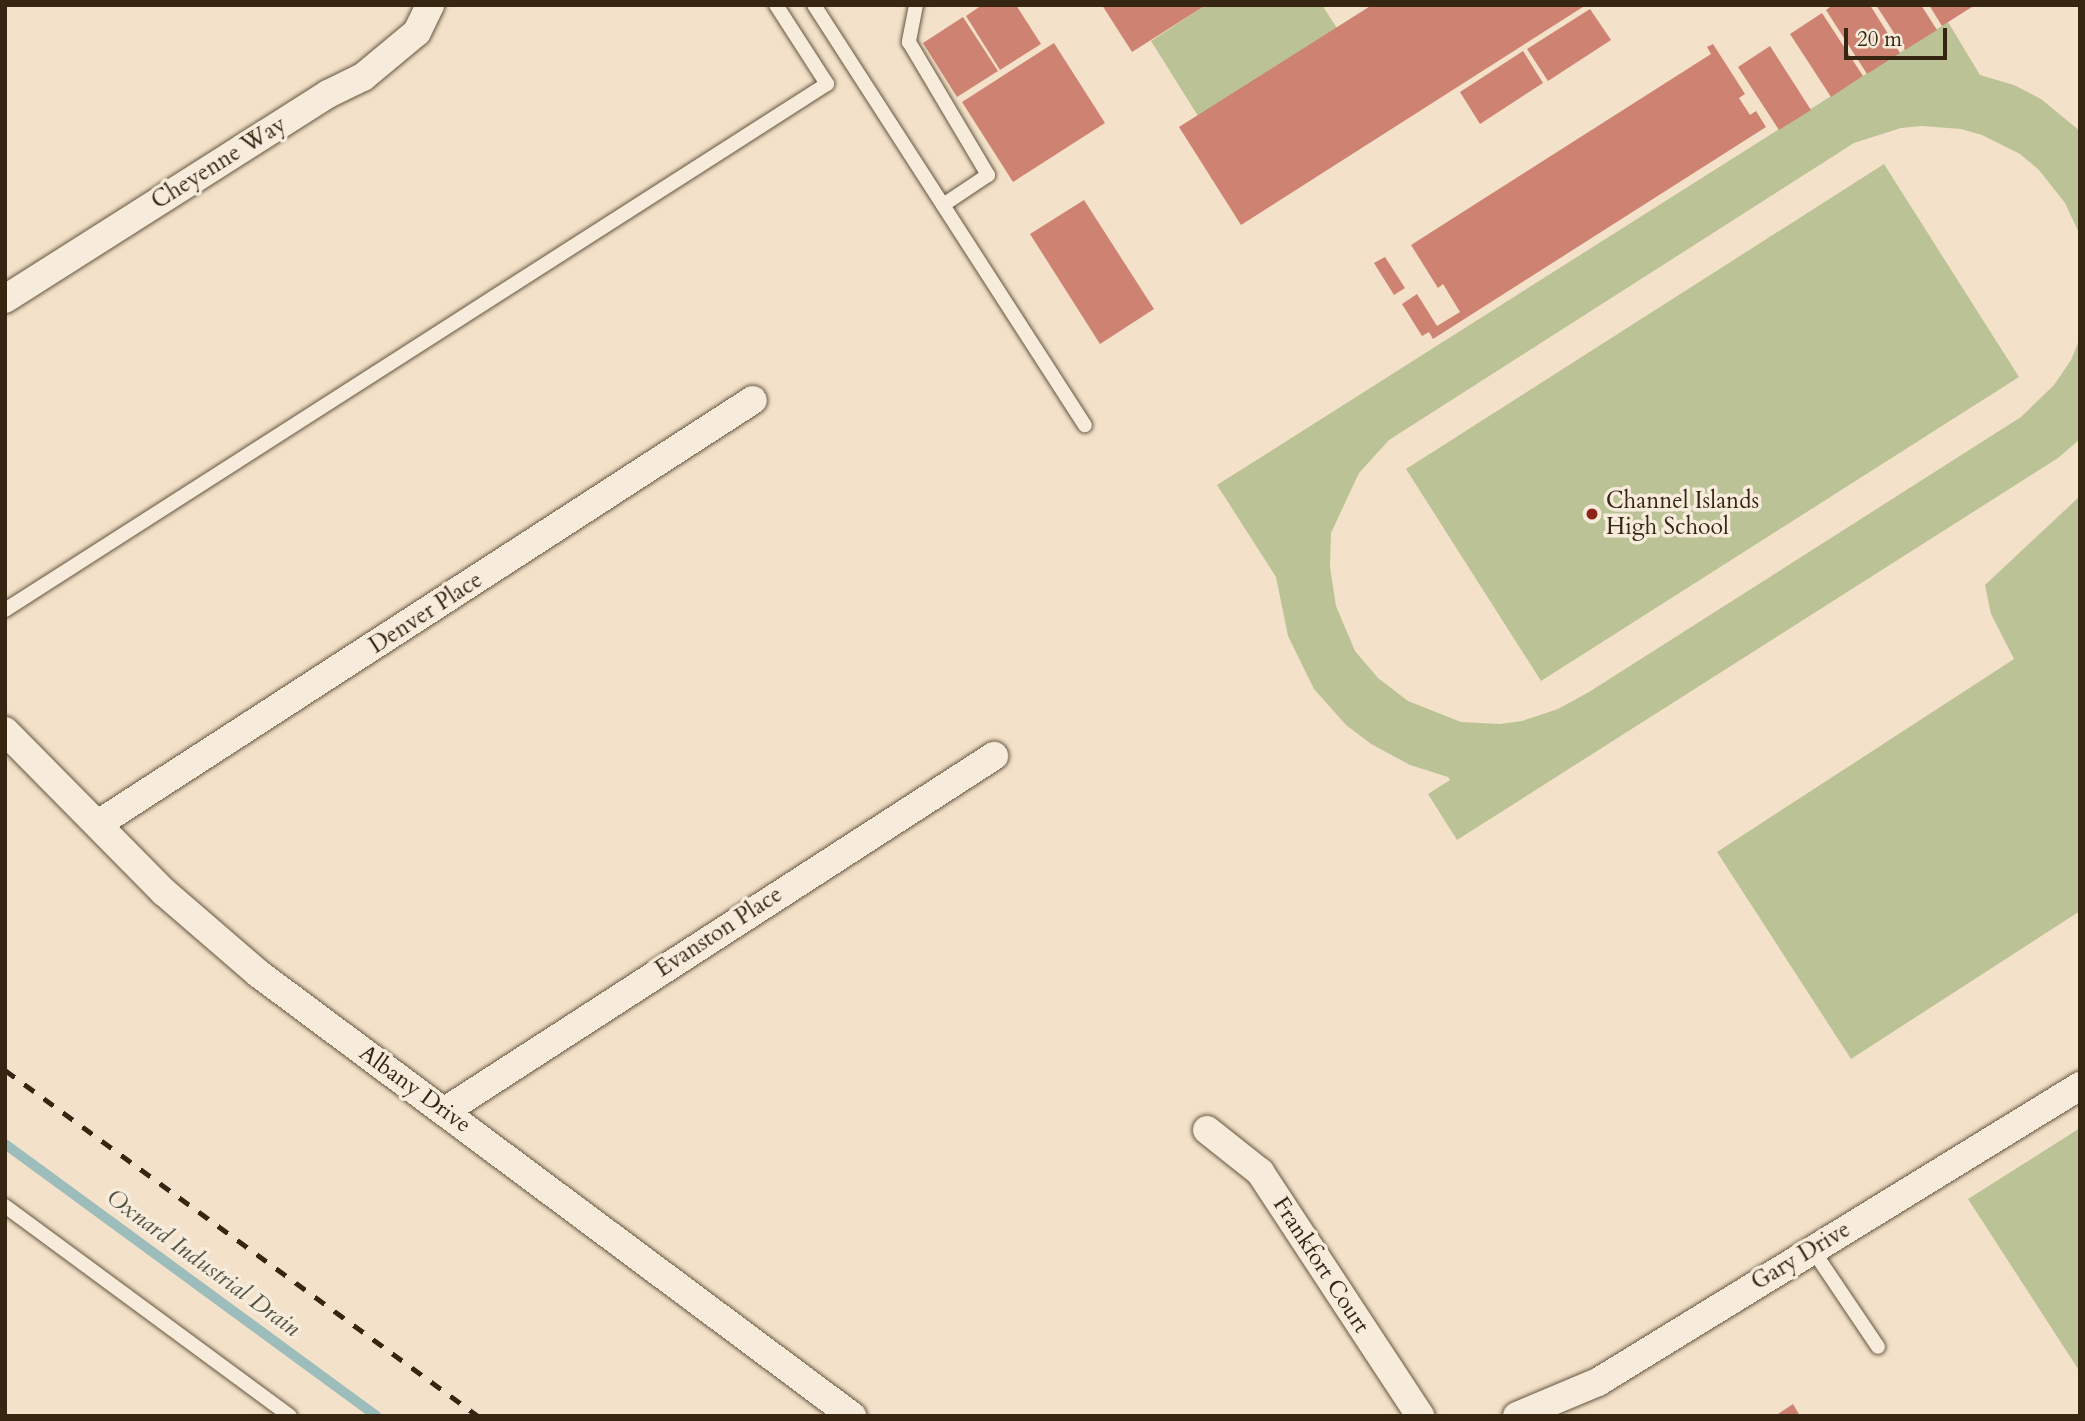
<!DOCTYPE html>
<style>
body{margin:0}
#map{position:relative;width:2085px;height:1421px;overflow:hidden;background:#f3e2c9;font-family:Cardo,serif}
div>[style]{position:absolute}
.green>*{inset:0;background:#bbc396}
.stream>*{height:10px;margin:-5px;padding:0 5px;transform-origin:5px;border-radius:5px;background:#9dbdbc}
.building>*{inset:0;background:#ce8272}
.roads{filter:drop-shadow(0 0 2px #65553f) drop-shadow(0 0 2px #65553f)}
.service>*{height:14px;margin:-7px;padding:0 7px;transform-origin:7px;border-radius:7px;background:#f7ecdc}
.minor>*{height:28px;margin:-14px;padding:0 14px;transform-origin:14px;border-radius:14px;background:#f7ecdc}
.rail>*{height:5px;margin-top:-2.5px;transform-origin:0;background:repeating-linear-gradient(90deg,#362611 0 12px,transparent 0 24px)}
.dots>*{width:19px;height:19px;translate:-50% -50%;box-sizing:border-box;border:4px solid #f7ecdc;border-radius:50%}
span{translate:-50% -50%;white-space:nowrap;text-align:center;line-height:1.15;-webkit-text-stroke:7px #f7ecdc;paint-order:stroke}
.street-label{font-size:23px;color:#362611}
.poi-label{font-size:23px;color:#362611}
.left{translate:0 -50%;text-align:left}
.water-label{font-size:24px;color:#555344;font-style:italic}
.frame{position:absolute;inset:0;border:7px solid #362611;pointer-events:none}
.scale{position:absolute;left:1844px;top:28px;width:103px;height:32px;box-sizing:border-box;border:4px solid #362611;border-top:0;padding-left:9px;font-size:21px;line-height:24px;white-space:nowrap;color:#362611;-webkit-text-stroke:5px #f7ecdc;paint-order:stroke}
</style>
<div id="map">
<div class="green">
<i style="clip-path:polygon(1206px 5px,1322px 5px,1337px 28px,1198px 116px,1151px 41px)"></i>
<i style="clip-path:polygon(1948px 22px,1980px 75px,2014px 85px,2041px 99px,2080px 131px,2080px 235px,2065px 203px,2039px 170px,2020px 154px,1982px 135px,1961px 129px,1922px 126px,1901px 128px,1854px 143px,1389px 440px,1359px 473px,1331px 533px,1330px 567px,1336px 606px,1355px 651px,1378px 678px,1408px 701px,1461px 722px,1500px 724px,1522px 721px,1558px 709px,1589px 692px,2021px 417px,2054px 385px,2071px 360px,2080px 338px,2080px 439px,2058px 458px,1457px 840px,1428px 794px,1450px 780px,1448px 777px,1410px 765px,1371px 744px,1346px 725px,1314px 689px,1288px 636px,1276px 577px,1217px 485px)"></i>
<i style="clip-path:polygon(1884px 164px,2019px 377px,1541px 681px,1406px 469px)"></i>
<i style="clip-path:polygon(2080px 496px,2080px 911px,1851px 1059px,1717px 852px,2014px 659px,1991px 614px,1985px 585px)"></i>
<i style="clip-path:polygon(2080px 1128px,2080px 1372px,1968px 1199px)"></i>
</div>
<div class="stream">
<i style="left:5px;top:1144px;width:460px;rotate:36.2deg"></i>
</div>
<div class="building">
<i style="clip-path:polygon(982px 5px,1016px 5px,1041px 44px,1000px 70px,966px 16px)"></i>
<i style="clip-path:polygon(1102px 5px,1206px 5px,1132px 52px)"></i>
<i style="clip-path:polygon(1372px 5px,1586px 5px,1241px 225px,1179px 127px)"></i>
<i style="clip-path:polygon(1833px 5px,1870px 5px,1900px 53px,1867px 74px,1826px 10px)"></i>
<i style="clip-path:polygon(1876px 5px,1921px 5px,1937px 30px,1905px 50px)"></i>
<i style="clip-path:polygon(1929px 5px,1975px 5px,1942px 26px)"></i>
<i style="clip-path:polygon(1590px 9px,1611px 40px,1548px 81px,1527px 49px)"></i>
<i style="clip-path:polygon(1822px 13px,1863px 76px,1831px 97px,1790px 34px)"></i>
<i style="clip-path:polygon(963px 17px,998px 71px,957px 97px,923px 43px)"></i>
<i style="clip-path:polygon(1054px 43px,1105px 123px,1013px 182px,962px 102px)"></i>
<i style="clip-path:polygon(1713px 44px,1745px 94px,1739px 98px,1750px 115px,1756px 111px,1766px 127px,1433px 339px,1429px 332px,1422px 336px,1402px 304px,1417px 294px,1437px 326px,1460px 312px,1443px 284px,1438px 288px,1411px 245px,1711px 54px,1707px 47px)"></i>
<i style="clip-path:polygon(1770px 46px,1811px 110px,1779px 130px,1738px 67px)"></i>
<i style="clip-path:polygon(1523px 51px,1543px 83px,1480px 124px,1460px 92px)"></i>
<i style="clip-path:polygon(1084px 200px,1154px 309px,1100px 344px,1030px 234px)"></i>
<i style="clip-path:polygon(1385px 257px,1405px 288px,1394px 295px,1374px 263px)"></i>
<i style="clip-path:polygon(1793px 1404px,1800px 1416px,1775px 1416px)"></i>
</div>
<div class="roads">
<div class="service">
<i style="left:814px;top:5px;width:500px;rotate:57.2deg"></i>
<i style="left:916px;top:5px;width:38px;rotate:101deg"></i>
<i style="left:909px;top:42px;width:155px;rotate:59.3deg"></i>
<i style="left:988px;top:175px;width:54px;rotate:146.3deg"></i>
<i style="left:5px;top:610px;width:976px;rotate:-32.62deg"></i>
<i style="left:827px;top:84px;width:94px;rotate:-122.8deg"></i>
<i style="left:5px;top:1206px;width:354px;rotate:36.4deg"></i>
<i style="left:1812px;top:1249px;width:118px;rotate:56deg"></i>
</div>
<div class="minor">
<i style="left:5px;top:299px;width:383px;rotate:-32.4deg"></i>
<i style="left:328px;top:94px;width:39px;rotate:-26deg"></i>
<i style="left:363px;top:77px;width:70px;rotate:-39.8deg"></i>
<i style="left:417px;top:32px;width:30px;rotate:-64deg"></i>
<i style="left:5px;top:731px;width:226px;rotate:45.4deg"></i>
<i style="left:164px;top:892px;width:125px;rotate:40.8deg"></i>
<i style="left:259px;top:974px;width:740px;rotate:36.7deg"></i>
<i style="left:98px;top:824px;width:780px;rotate:-32.92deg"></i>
<i style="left:445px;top:1111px;width:654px;rotate:-32.89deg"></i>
<i style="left:1207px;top:1130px;width:68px;rotate:38.4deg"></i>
<i style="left:1260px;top:1172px;width:292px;rotate:56.7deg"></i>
<i style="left:1517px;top:1416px;width:88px;rotate:-22.8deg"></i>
<i style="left:1598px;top:1382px;width:566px;rotate:-31.55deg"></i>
</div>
</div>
<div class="rail">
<i style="left:5px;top:1070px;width:586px;rotate:36.19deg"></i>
</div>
<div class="dots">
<i style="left:1592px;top:514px;background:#8f2418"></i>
</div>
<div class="street-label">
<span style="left:219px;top:163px;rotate:-32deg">Cheyenne Way</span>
<span style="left:426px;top:613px;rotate:-33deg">Denver Place</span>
<span style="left:719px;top:932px;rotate:-33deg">Evanston Place</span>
<span style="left:415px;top:1089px;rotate:36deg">Albany Drive</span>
<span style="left:1801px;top:1256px;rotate:-31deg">Gary Drive</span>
<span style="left:1321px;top:1265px;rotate:57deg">Frankfort Court</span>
</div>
<div class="poi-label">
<span class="left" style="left:1606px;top:514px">Channel Islands<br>High School</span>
</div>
<div class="water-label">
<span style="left:203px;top:1263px;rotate:36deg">Oxnard Industrial Drain</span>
</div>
<div class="frame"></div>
<div class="scale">20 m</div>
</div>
